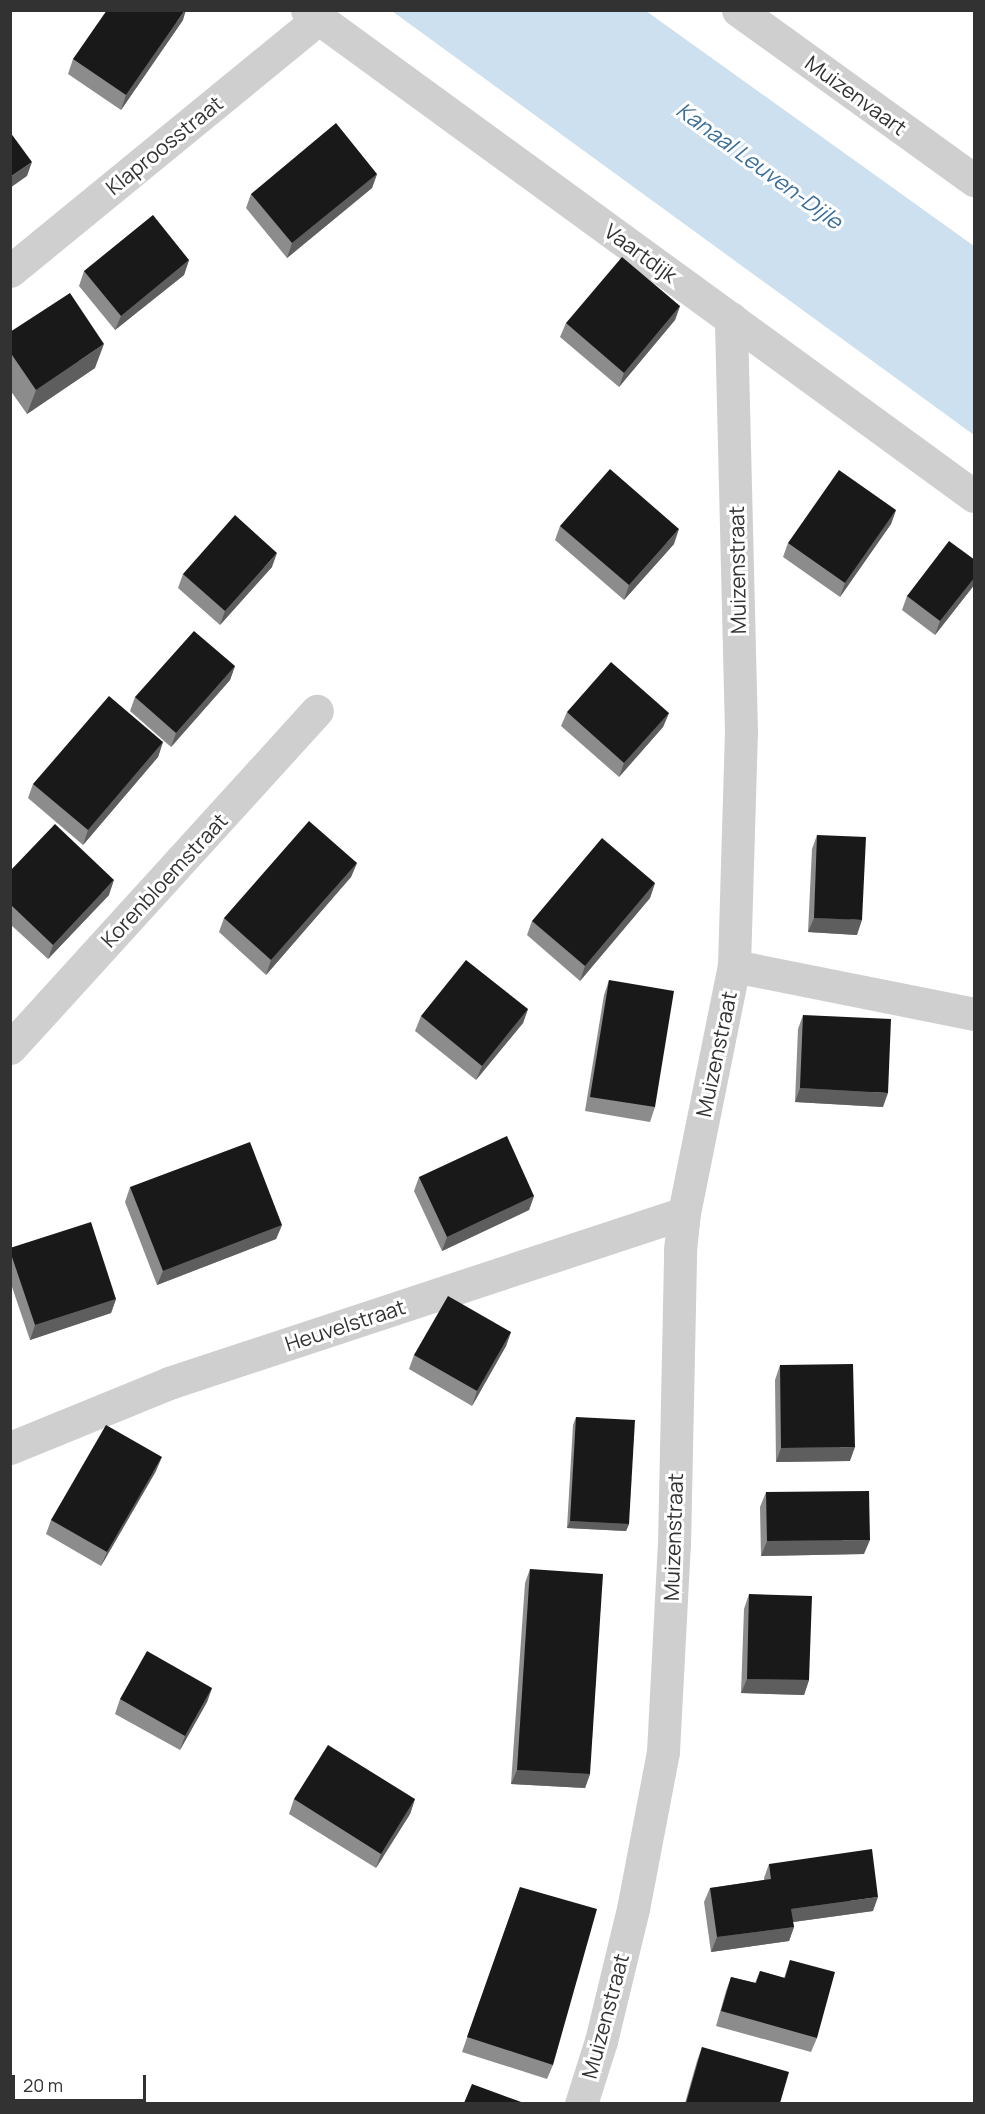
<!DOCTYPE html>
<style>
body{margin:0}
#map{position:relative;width:985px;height:2114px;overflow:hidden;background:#fff;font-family:Manrope,sans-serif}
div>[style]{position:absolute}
.water>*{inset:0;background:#cce0ef}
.minor>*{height:33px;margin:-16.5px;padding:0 16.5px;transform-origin:16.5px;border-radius:16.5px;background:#cfcfcf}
.wall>*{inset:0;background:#8c8c8c}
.shaded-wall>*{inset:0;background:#5e5e5e}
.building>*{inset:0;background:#191919}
span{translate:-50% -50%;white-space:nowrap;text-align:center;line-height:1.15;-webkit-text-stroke:6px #fff;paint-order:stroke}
.street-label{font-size:21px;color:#323232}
.water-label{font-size:22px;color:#3b6f9a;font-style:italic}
.frame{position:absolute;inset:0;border:12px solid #323232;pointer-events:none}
.scale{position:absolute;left:12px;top:2075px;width:134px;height:27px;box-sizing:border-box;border:3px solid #323232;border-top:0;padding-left:8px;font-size:18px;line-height:21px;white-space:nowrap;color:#323232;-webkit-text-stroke:4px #fff;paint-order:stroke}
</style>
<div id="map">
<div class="water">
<i style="clip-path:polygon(392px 11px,646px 11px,974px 246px,974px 435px)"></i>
</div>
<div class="minor">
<i style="left:307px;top:10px;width:825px;rotate:36.08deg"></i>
<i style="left:738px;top:10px;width:291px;rotate:35.8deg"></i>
<i style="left:10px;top:271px;width:398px;rotate:-39.3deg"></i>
<i style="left:734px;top:966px;width:245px;rotate:11.3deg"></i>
<i style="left:10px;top:1048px;width:456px;rotate:-47.7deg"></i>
<i style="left:10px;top:1448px;width:172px;rotate:-22.2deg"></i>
<i style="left:169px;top:1383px;width:542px;rotate:-18.27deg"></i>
<i style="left:581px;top:2104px;width:66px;rotate:-72.4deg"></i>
<i style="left:601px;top:2041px;width:136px;rotate:-76.4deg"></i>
<i style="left:633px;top:1909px;width:160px;rotate:-79.2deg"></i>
<i style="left:663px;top:1752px;width:207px;rotate:-87deg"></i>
<i style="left:674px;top:1545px;width:295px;rotate:-88.8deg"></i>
<i style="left:680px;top:1250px;width:37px;rotate:-84deg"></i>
<i style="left:684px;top:1213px;width:252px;rotate:-78.6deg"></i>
<i style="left:734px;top:966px;width:234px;rotate:-88.3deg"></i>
<i style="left:741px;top:732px;width:414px;rotate:-91.4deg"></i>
</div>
<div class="wall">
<i style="clip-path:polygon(183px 20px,121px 110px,68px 74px,73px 59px)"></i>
<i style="clip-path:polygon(377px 174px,372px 188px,287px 258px,246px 208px,251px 194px)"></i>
<i style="clip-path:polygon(189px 260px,184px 275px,115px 330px,79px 286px,84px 271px)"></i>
<i style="clip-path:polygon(680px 306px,675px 320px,619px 387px,560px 337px,566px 323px)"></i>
<i style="clip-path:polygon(10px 332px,95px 368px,27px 414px,10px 390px)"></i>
<i style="clip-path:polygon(896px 510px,891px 524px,840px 597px,783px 557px,788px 543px)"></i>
<i style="clip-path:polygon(560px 526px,674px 544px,624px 600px,555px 540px)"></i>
<i style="clip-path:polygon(975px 560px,975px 584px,935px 635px,902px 610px,907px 596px)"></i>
<i style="clip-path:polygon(272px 567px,220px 625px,178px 588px,183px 574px)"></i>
<i style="clip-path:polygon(235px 666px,230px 680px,171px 747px,130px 711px,135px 697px)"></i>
<i style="clip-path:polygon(567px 712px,669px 713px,663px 727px,619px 777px,561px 726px)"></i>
<i style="clip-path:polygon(163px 742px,158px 757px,83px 845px,28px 798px,33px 784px)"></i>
<i style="clip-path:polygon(817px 835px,857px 935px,808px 932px,812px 849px)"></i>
<i style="clip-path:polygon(357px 863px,351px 877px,266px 975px,219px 932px,224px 918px)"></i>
<i style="clip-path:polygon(10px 871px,109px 895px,48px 959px,10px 924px)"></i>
<i style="clip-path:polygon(655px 883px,650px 898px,580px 981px,527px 935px,532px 921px)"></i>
<i style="clip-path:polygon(609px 980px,655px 1107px,650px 1122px,585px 1111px,604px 995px)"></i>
<i style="clip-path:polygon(528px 1009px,523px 1023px,476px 1080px,415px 1031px,421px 1016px)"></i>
<i style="clip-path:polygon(803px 1015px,883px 1107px,795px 1102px,798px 1029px)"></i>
<i style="clip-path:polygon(419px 1177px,534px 1196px,529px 1210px,442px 1251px,414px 1191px)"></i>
<i style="clip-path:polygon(130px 1187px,282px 1225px,276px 1239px,157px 1285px,125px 1202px)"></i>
<i style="clip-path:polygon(10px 1248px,116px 1299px,111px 1313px,30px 1340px,10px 1281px)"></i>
<i style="clip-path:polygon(511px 1332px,506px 1346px,472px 1406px,409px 1369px,414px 1355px)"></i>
<i style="clip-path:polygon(780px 1365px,850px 1461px,776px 1462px,775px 1380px)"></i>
<i style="clip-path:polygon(576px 1417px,629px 1524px,626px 1531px,567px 1528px,573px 1425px)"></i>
<i style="clip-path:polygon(156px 1471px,101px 1566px,46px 1534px,51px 1520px)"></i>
<i style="clip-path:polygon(766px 1492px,864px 1554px,761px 1556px,760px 1507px)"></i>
<i style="clip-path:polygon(530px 1569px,590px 1774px,585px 1788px,511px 1784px,525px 1583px)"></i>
<i style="clip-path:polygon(749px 1594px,809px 1680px,804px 1695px,741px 1693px,744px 1609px)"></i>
<i style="clip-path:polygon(212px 1688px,207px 1702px,180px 1750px,115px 1714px,120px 1699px)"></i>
<i style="clip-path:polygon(294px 1799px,415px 1799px,410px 1814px,376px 1868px,289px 1814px)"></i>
<i style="clip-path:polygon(769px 1864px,873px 1911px,793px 1922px,794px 1927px,789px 1941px,711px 1952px,704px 1902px,710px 1888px,764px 1880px,764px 1878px)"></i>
<i style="clip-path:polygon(520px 1887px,553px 2065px,547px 2079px,462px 2052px)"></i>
<i style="clip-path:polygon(790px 1960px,817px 2038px,811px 2052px,716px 2026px,726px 1991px,731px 1977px,755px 1983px,760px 1971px,784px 1978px)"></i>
<i style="clip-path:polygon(702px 2047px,780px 2103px,685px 2103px,697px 2061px)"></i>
</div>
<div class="shaded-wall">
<i style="clip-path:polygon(185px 10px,186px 10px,183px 20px,121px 110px,126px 95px)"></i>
<i style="clip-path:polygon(32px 162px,27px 176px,10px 188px,10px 177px)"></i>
<i style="clip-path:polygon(377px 174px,372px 188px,287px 258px,292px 243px)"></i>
<i style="clip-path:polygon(189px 260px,184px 275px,115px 330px,121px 316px)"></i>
<i style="clip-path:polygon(680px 306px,675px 320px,619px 387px,624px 373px)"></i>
<i style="clip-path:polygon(104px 344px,95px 368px,27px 414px,36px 390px)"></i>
<i style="clip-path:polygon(896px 510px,891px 524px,840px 597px,845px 583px)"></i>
<i style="clip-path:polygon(679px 529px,674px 544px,624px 600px,629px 585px)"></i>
<i style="clip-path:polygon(277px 553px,272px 567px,220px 625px,225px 611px)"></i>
<i style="clip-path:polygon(975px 577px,975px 584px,935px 635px,940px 621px)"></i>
<i style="clip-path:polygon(235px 666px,230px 680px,171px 747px,176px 733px)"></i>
<i style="clip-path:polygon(669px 713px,663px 727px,619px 777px,624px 763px)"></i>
<i style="clip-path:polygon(163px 742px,158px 757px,83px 845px,88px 830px)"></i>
<i style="clip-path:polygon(357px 863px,351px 877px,266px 975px,271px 960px)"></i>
<i style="clip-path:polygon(114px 880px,109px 895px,48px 959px,53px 945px)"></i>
<i style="clip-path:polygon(655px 883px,650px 898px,580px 981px,585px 966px)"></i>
<i style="clip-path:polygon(814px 918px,862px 920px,857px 935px,808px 932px)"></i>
<i style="clip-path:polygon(528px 1009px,523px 1023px,476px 1080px,482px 1066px)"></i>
<i style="clip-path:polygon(800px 1088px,888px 1093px,883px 1107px,795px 1102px)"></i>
<i style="clip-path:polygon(534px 1196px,529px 1210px,442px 1251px,447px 1237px)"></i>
<i style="clip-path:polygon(282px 1225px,276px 1239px,157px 1285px,163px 1271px)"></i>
<i style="clip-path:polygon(116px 1299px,111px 1313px,30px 1340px,35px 1325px)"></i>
<i style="clip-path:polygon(511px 1332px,506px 1346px,472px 1406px,477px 1391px)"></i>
<i style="clip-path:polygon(855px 1447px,850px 1461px,776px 1462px,781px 1448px)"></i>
<i style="clip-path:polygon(162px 1457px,156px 1471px,101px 1566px,107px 1552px)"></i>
<i style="clip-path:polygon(570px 1521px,629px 1524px,626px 1531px,567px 1528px)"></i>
<i style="clip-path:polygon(870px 1540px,864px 1554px,761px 1556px,767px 1541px)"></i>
<i style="clip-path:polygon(747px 1679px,809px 1680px,804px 1695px,741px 1693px)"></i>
<i style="clip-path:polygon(212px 1688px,207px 1702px,180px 1750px,185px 1736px)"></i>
<i style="clip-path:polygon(517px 1770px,590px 1774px,585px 1788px,511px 1784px)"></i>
<i style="clip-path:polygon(415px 1799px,410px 1814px,376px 1868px,381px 1854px)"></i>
<i style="clip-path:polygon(878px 1897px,873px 1911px,786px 1923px,791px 1909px)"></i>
<i style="clip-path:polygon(794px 1927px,789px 1941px,711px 1952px,717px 1937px)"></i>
</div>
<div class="building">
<i style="clip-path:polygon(107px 10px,185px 10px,126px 95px,73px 59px)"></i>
<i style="clip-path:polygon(336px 123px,377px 174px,292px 243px,251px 194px)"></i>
<i style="clip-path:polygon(10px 132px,32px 162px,10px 177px)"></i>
<i style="clip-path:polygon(153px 215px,189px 260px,121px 316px,84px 271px)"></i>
<i style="clip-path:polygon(622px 257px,680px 306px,624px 373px,566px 323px)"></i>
<i style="clip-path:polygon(70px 293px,104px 344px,36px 390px,10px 352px,10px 332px)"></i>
<i style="clip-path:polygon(610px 469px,679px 529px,629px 585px,560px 526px)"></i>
<i style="clip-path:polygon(839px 470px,896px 510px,845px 583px,788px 543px)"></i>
<i style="clip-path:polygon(235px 515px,277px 553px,225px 611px,183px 574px)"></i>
<i style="clip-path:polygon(949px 541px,975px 560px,975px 577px,940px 621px,907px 596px)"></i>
<i style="clip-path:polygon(194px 631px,235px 666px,176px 733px,135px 697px)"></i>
<i style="clip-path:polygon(611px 662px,669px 713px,624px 763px,567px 712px)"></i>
<i style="clip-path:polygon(109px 696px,163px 742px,88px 830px,33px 784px)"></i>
<i style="clip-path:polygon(309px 821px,357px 863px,271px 960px,224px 918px)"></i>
<i style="clip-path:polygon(55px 824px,114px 880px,53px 945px,10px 904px,10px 871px)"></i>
<i style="clip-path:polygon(817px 835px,866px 837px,862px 920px,814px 918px)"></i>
<i style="clip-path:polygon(602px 838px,655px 883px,585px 966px,532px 921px)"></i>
<i style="clip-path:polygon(466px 960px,528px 1009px,482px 1066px,421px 1016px)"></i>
<i style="clip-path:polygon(609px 980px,674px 991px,655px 1107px,590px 1097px)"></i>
<i style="clip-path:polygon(803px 1015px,891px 1019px,888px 1093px,800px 1088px)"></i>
<i style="clip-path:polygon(507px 1136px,534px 1196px,447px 1237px,419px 1177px)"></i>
<i style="clip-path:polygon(250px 1142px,282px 1225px,163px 1271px,130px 1187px)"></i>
<i style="clip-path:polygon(91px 1222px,116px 1299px,35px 1325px,10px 1251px,10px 1248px)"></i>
<i style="clip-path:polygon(448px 1296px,511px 1332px,477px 1391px,414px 1355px)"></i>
<i style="clip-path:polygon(853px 1364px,855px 1447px,781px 1448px,780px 1365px)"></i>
<i style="clip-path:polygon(576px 1417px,635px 1420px,629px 1524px,570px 1521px)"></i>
<i style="clip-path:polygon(106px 1425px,162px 1457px,107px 1552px,51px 1520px)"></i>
<i style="clip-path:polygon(869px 1491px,870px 1540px,767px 1541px,766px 1492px)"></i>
<i style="clip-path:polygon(530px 1569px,603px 1574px,590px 1774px,517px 1770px)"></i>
<i style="clip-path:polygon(749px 1594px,812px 1596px,809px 1680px,747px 1679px)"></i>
<i style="clip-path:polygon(147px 1651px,212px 1688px,185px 1736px,120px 1699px)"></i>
<i style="clip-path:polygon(328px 1745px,415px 1799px,381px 1854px,294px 1799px)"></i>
<i style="clip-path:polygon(872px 1849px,878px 1897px,791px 1909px,794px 1927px,717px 1937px,710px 1888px,771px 1879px,769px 1864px)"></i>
<i style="clip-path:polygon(520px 1887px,597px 1909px,553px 2065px,467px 2037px)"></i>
<i style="clip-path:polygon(790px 1960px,835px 1972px,817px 2038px,721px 2011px,731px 1977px,756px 1983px,760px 1971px,785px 1978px)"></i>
<i style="clip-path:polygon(702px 2047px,789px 2072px,780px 2103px,686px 2103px)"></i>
<i style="clip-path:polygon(472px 2084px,524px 2103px,464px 2103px)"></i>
</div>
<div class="street-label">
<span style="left:856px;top:95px;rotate:36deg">Muizenvaart</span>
<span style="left:164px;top:145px;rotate:-39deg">Klaproosstraat</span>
<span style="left:641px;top:253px;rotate:36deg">Vaartdijk</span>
<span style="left:737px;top:570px;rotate:-91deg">Muizenstraat</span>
<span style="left:164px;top:880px;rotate:-47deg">Korenbloemstraat</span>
<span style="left:716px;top:1054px;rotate:-78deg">Muizenstraat</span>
<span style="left:345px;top:1325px;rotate:-18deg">Heuvelstraat</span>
<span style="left:673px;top:1537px;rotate:-88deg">Muizenstraat</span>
<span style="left:605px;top:2016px;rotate:-75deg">Muizenstraat</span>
</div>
<div class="water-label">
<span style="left:759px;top:166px;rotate:36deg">Kanaal Leuven-Dijle</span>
</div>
<div class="frame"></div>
<div class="scale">20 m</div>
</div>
